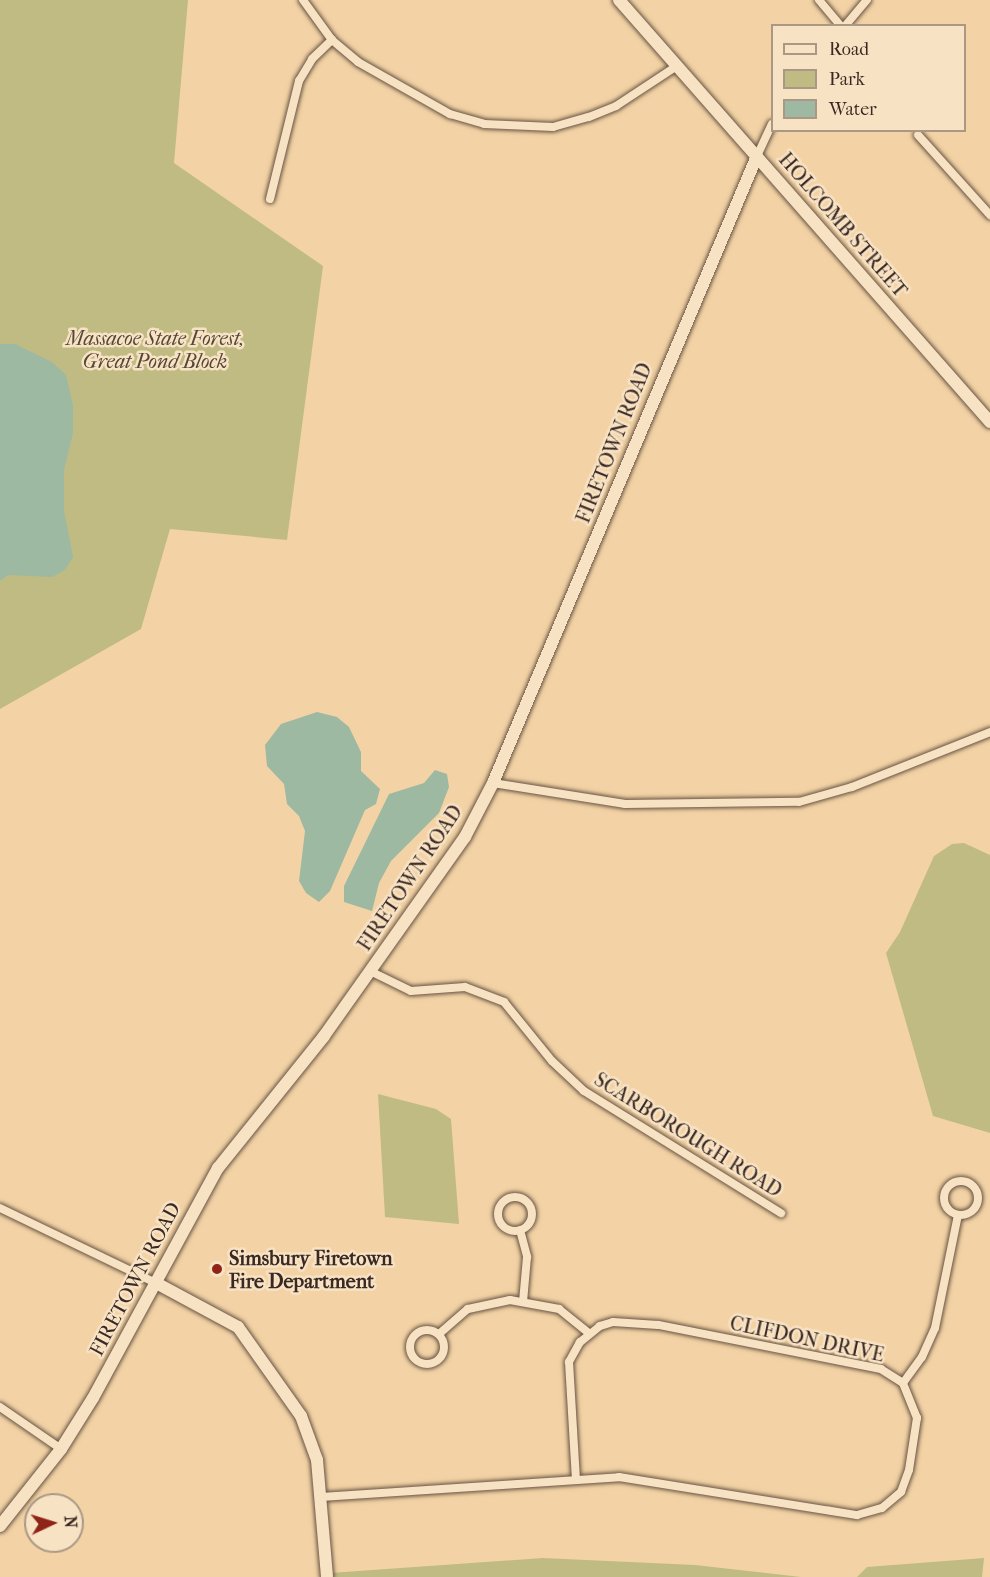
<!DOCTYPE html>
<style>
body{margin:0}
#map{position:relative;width:990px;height:1577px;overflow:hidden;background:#f3d3a5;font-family:"IM FELL French Canon",serif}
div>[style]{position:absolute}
.green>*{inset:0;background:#c0bb83}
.water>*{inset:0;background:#9db9a1}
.roads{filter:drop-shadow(0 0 2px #685444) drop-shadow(0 0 2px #685444)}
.street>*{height:8px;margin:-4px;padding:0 4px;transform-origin:4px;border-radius:4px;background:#f7e2c4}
.street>.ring{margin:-4px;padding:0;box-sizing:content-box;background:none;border:8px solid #f7e2c4;border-radius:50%}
.secondary>*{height:12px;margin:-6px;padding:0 6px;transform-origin:6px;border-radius:6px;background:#f7e2c4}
.dots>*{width:16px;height:16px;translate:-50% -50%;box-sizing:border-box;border:3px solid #f7e2c4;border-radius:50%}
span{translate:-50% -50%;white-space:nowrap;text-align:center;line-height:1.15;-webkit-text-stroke:5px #f7e2c4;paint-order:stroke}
.street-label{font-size:20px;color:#3a2923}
.park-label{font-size:20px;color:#554636;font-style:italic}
.poi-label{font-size:20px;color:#3a2923;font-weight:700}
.left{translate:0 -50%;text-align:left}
.legend{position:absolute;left:771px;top:24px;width:195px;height:108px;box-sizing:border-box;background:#f7e2c4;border:2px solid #ab9884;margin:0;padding:8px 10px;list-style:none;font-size:18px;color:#3a2923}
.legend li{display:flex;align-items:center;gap:12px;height:30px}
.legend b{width:30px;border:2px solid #ab9884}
.north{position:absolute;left:24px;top:1493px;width:60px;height:60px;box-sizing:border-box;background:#f7e2c4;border:2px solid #ab9884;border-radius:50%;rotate:86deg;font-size:16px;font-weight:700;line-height:24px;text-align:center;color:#3a2923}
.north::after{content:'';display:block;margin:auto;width:21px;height:27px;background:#8f2418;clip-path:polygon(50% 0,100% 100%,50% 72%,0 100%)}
</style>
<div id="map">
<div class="green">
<i style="clip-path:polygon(0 0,188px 0,174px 163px,323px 266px,287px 540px,170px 529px,141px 629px,0 709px)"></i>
<i style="clip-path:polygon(964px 843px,990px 855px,990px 1133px,933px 1116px,886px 953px,900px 932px,934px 856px,952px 844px)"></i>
<i style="clip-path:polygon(378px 1094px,436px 1109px,451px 1119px,459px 1224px,385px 1217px)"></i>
<i style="clip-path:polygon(543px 1558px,695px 1565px,801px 1577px,330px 1577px,330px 1573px)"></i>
<i style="clip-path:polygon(984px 1558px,982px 1577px,857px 1577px,867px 1567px)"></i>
</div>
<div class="water">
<i style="clip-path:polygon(0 344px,15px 344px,52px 362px,66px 375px,73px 405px,73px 433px,64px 470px,64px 511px,73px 557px,65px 570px,52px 577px,8px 575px,0 581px)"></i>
<i style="clip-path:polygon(317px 712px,337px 717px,349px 727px,361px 752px,361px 771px,380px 789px,376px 804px,365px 810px,330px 891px,319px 902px,306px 893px,299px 881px,305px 831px,299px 816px,287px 804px,284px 784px,267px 766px,265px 745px,281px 724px)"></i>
<i style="clip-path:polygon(435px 770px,447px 774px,449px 787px,439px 813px,391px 861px,379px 883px,372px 911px,344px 902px,344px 886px,389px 794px,424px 783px)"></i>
</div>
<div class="roads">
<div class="street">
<i style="left:303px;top:0;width:49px;rotate:54.1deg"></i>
<i style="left:332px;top:40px;width:34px;rotate:40deg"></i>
<i style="left:358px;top:62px;width:106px;rotate:29.5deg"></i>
<i style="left:450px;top:114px;width:35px;rotate:16deg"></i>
<i style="left:484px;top:124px;width:69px;rotate:2.5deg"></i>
<i style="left:553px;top:127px;width:37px;rotate:-16deg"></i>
<i style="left:589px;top:117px;width:29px;rotate:-22deg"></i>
<i style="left:616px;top:106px;width:73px;rotate:-33.3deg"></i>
<i style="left:819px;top:0;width:34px;rotate:50deg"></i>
<i style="left:845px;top:26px;width:34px;rotate:-50deg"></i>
<i style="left:918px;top:135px;width:108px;rotate:48deg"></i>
<i style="left:757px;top:156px;width:35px;rotate:-65deg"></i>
<i style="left:270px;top:199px;width:122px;rotate:-76.2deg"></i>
<i style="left:299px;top:81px;width:26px;rotate:-59deg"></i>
<i style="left:312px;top:59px;width:28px;rotate:-44deg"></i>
<i style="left:493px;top:783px;width:134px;rotate:9deg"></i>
<i style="left:625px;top:804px;width:174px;rotate:-0.7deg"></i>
<i style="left:799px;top:802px;width:55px;rotate:-15.8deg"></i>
<i style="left:852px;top:787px;width:149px;rotate:-21.7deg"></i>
<i style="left:372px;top:972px;width:43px;rotate:26deg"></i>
<i style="left:411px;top:991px;width:54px;rotate:-4.2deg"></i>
<i style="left:465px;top:987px;width:42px;rotate:21deg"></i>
<i style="left:504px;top:1002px;width:76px;rotate:50.9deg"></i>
<i style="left:552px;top:1061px;width:44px;rotate:43.2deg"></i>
<i style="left:584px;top:1091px;width:232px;rotate:31.8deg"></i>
<i class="ring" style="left:944px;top:1181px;width:26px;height:26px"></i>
<i class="ring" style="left:498px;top:1197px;width:26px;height:26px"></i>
<i style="left:0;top:1208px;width:175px;rotate:25.7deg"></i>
<i style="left:520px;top:1230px;width:28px;rotate:75deg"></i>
<i style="left:527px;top:1257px;width:45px;rotate:95.1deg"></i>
<i class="ring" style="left:410px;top:1330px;width:26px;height:26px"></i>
<i style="left:439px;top:1334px;width:38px;rotate:-41deg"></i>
<i style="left:468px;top:1309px;width:43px;rotate:-12.1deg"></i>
<i style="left:510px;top:1300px;width:50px;rotate:10.4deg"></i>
<i style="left:559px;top:1309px;width:38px;rotate:39deg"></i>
<i style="left:903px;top:1383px;width:32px;rotate:-54deg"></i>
<i style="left:922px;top:1357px;width:32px;rotate:-66deg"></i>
<i style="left:935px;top:1328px;width:115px;rotate:-78.5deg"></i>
<i style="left:0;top:1407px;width:74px;rotate:34.5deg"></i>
<i style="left:321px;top:1497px;width:299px;rotate:-3.8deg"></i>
<i style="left:619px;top:1477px;width:241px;rotate:9.1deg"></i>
<i style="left:857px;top:1515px;width:26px;rotate:-16deg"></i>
<i style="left:882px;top:1508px;width:25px;rotate:-40deg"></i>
<i style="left:901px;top:1492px;width:23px;rotate:-70deg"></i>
<i style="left:909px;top:1470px;width:53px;rotate:-81.3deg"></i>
<i style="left:917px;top:1418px;width:38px;rotate:-112deg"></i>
<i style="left:903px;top:1383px;width:26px;rotate:-148deg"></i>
<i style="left:881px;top:1369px;width:227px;rotate:-168.8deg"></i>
<i style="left:658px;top:1325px;width:45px;rotate:-176.2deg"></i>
<i style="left:613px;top:1322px;width:14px;rotate:163deg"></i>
<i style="left:600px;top:1326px;width:26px;rotate:141deg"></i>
<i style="left:580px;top:1342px;width:23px;rotate:119deg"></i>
<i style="left:569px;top:1362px;width:117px;rotate:86.6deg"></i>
</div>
<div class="secondary">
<i style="left:619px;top:0;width:562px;rotate:48.68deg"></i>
<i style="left:158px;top:1284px;width:91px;rotate:28.3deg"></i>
<i style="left:238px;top:1327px;width:109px;rotate:54.7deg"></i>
<i style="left:301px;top:1416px;width:47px;rotate:70deg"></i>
<i style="left:317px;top:1460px;width:117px;rotate:85.1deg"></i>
<i style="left:0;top:1526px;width:98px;rotate:-51.6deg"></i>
<i style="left:61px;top:1449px;width:60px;rotate:-57.9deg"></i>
<i style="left:93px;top:1398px;width:262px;rotate:-61.5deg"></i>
<i style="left:218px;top:1168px;width:169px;rotate:-51.2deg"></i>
<i style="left:324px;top:1036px;width:244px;rotate:-54.7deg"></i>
<i style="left:465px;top:837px;width:61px;rotate:-62.6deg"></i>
<i style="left:493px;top:783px;width:680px;rotate:-67.17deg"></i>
</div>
</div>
<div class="dots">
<i style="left:217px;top:1269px;background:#8f2418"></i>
</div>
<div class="street-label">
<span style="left:843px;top:225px;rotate:49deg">HOLCOMB STREET</span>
<span style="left:614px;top:443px;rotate:-68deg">FIRETOWN ROAD</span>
<span style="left:410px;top:878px;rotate:-56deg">FIRETOWN ROAD</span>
<span style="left:688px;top:1135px;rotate:32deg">SCARBOROUGH ROAD</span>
<span style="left:135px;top:1279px;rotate:-62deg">FIRETOWN ROAD</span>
<span style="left:807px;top:1339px;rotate:12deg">CLIFDON DRIVE</span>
</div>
<div class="park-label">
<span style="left:155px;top:350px">Massacoe State Forest,<br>Great Pond Block</span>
</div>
<div class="poi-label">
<span class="left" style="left:229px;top:1270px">Simsbury Firetown<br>Fire Department</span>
</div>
<ul class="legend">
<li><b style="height:8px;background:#f7e2c4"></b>Road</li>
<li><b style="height:16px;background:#c0bb83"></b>Park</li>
<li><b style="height:16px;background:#9db9a1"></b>Water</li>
</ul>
<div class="north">N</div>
</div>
